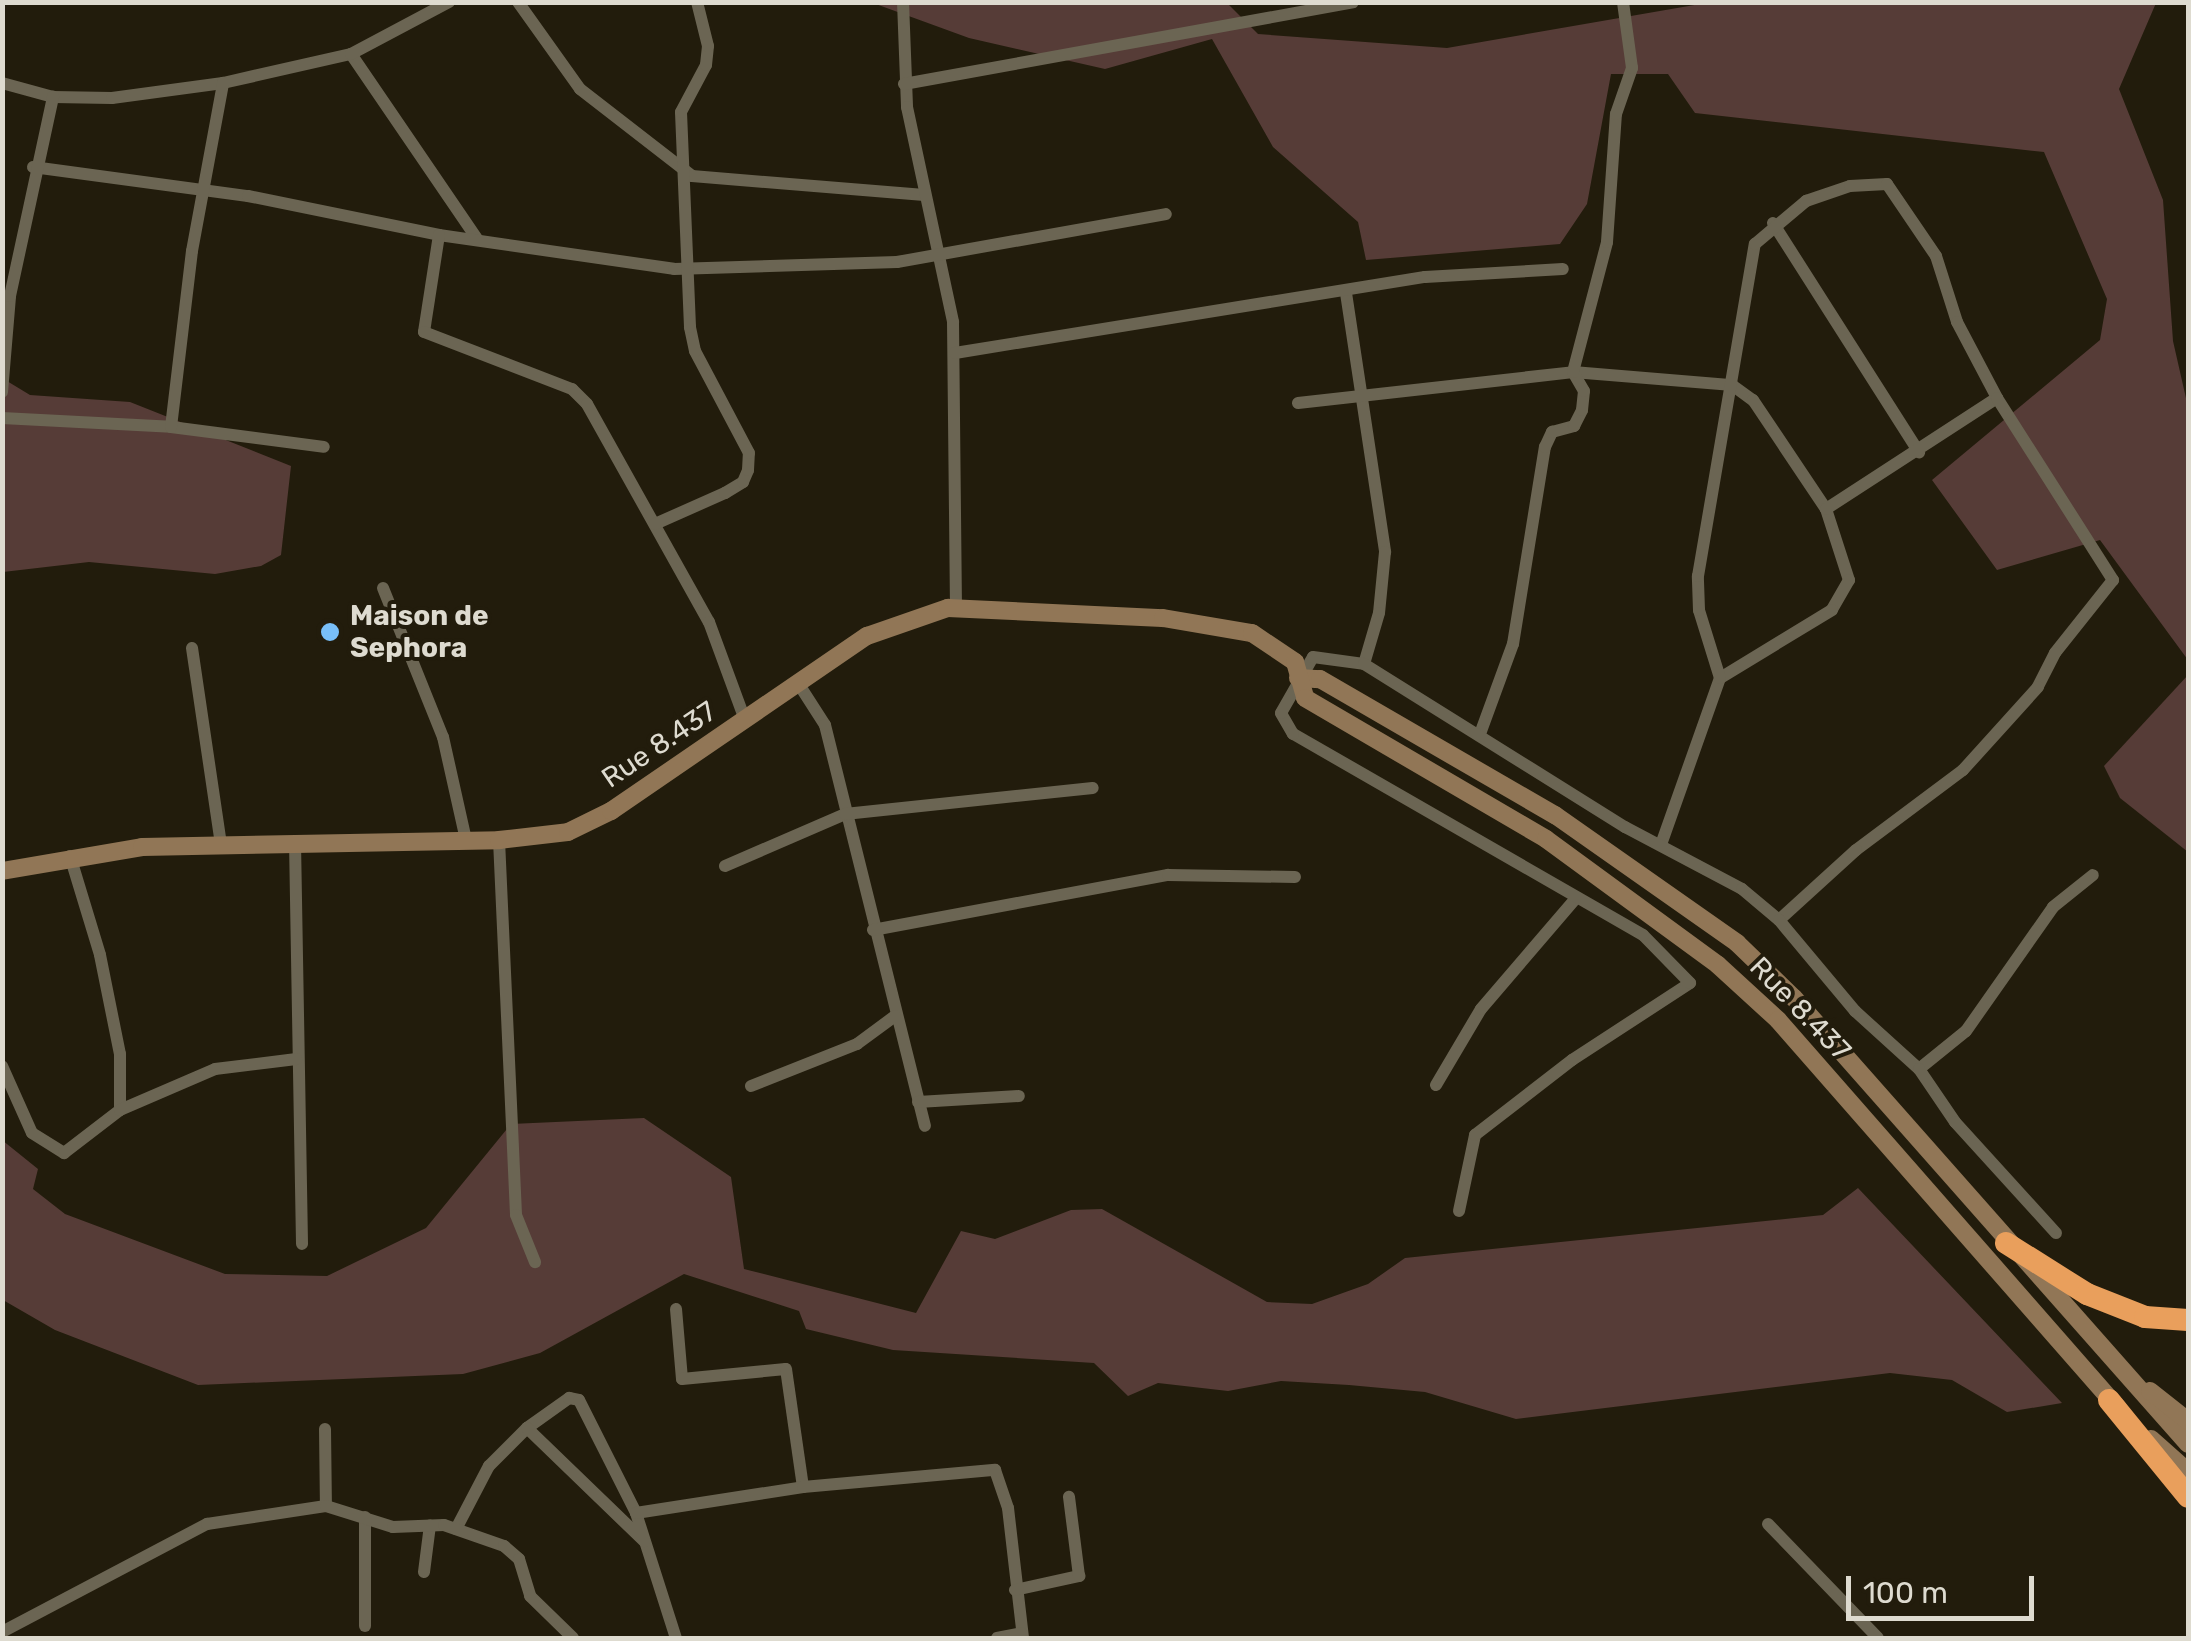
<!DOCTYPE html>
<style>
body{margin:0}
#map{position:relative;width:2191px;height:1641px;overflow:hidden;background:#221c0c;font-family:Rubik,sans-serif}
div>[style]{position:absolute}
.green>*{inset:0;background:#563c37}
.minor>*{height:12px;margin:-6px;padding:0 6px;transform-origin:6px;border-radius:6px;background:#6b6553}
.secondary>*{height:18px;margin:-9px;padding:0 9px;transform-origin:9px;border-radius:9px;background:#917656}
.motorway>*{height:22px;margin:-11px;padding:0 11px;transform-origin:11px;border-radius:11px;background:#e99f5c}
.dots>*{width:28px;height:28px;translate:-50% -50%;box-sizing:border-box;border:5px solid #221c0c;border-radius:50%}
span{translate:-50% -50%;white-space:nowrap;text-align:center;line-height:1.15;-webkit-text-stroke:8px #221c0c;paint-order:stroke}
.poi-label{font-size:28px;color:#dedbd0;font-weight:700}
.left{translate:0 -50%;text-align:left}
.street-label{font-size:28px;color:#dedbd0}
.frame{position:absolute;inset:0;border:5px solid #dedbd0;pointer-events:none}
.scale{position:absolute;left:1846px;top:1576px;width:188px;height:45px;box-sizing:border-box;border:5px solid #dedbd0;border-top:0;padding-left:12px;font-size:30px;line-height:35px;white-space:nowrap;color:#dedbd0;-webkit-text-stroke:8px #221c0c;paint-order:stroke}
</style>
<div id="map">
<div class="green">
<i style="clip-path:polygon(873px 3px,1227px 3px,1258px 34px,1447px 48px,1706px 3px,2156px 3px,2119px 89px,2163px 200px,2173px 341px,2188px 407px,2188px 660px,2100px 540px,1997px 570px,1932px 480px,2100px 340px,2107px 299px,2044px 152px,1695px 113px,1668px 74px,1611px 74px,1587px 204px,1560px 244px,1366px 260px,1358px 222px,1273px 147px,1212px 39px,1105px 69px,969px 38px)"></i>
<i style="clip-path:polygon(2px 378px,30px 395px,130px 402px,291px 466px,281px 555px,261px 566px,215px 574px,89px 562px,3px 572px)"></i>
<i style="clip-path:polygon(2188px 675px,2188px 852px,2120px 798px,2104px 766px)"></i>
<i style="clip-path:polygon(644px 1118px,731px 1177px,744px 1269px,916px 1313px,961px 1231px,995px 1239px,1071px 1210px,1102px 1209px,1267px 1302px,1312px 1304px,1368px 1284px,1405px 1258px,1823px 1215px,1858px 1188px,2062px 1403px,2007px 1412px,1952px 1380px,1890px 1373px,1516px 1419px,1425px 1392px,1349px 1385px,1281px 1381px,1228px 1391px,1158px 1383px,1128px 1396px,1094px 1363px,893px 1350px,806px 1329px,799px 1311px,684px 1274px,540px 1353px,463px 1374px,198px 1385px,55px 1330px,3px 1300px,2px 1140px,38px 1169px,33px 1189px,65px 1214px,225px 1274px,327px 1276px,426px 1228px,511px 1124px)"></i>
</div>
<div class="minor">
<i style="left:518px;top:2px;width:107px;rotate:54.5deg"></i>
<i style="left:580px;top:89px;width:142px;rotate:37.8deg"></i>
<i style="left:692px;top:176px;width:233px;rotate:4.7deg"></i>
<i style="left:903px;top:2px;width:105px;rotate:87.8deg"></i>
<i style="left:907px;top:107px;width:220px;rotate:77.9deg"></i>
<i style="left:953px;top:322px;width:285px;rotate:89.4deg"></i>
<i style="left:351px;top:54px;width:225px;rotate:55.7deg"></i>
<i style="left:2px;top:83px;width:53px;rotate:15.4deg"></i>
<i style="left:53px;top:97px;width:59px;rotate:1deg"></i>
<i style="left:112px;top:98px;width:112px;rotate:-7.7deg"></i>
<i style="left:223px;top:83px;width:131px;rotate:-12.8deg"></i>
<i style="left:351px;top:54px;width:111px;rotate:-28deg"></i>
<i style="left:904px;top:84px;width:456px;rotate:-10.3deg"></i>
<i style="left:33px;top:167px;width:217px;rotate:7.7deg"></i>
<i style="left:248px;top:196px;width:195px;rotate:11.5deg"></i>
<i style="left:439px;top:235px;width:237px;rotate:8.2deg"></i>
<i style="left:674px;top:269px;width:223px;rotate:-1.8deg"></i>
<i style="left:897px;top:262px;width:273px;rotate:-10.1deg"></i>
<i style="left:1773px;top:223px;width:272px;rotate:57.5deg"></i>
<i style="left:439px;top:235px;width:98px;rotate:98.8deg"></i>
<i style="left:424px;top:332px;width:159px;rotate:21.1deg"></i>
<i style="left:572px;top:389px;width:21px;rotate:45deg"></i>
<i style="left:587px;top:404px;width:250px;rotate:60.8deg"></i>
<i style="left:709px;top:622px;width:104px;rotate:69.8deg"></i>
<i style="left:1346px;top:293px;width:262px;rotate:81.4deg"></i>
<i style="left:1385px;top:552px;width:61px;rotate:95.6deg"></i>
<i style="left:1379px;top:613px;width:53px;rotate:106.4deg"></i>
<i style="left:955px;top:353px;width:476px;rotate:-9.2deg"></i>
<i style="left:1425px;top:277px;width:138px;rotate:-3.3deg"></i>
<i style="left:2px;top:392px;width:96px;rotate:-85.2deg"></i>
<i style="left:10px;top:296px;width:204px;rotate:-77.8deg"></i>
<i style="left:1298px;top:403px;width:277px;rotate:-6.4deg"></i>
<i style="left:1573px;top:372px;width:160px;rotate:4.7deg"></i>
<i style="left:1732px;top:385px;width:26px;rotate:36deg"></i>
<i style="left:1753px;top:400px;width:131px;rotate:56.2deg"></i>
<i style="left:1826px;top:509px;width:75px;rotate:72.1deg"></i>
<i style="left:1849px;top:580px;width:34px;rotate:120deg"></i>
<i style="left:1832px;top:610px;width:131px;rotate:148.7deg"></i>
<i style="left:1720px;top:678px;width:174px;rotate:109.5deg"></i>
<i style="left:2px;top:418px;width:169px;rotate:3deg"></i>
<i style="left:171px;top:427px;width:154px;rotate:7.4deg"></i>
<i style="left:171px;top:427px;width:177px;rotate:-83.2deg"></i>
<i style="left:192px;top:251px;width:171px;rotate:-79.5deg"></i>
<i style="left:1826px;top:509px;width:204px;rotate:-33deg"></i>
<i style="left:655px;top:524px;width:77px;rotate:-23.9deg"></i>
<i style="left:725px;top:493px;width:21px;rotate:-31deg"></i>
<i style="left:743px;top:482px;width:13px;rotate:-67deg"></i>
<i style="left:748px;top:470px;width:17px;rotate:-87deg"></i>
<i style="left:749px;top:453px;width:115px;rotate:-117.9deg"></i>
<i style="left:695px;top:351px;width:25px;rotate:-102deg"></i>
<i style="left:690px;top:327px;width:215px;rotate:-92.4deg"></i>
<i style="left:681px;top:112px;width:53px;rotate:-62deg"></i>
<i style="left:706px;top:65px;width:19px;rotate:-84deg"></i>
<i style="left:708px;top:46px;width:45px;rotate:-104deg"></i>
<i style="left:383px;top:588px;width:161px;rotate:68.1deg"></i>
<i style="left:443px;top:737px;width:106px;rotate:77.4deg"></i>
<i style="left:192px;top:648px;width:199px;rotate:81.6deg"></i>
<i style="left:1720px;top:678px;width:71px;rotate:-107.2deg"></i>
<i style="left:1699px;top:610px;width:34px;rotate:-92deg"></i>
<i style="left:1698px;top:576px;width:337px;rotate:-80.3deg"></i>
<i style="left:1755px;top:244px;width:67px;rotate:-40.1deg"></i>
<i style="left:1806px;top:201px;width:46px;rotate:-18.8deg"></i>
<i style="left:1850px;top:186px;width:37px;rotate:-3deg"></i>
<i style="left:1887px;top:184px;width:87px;rotate:55.8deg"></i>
<i style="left:1936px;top:256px;width:69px;rotate:72.3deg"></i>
<i style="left:1957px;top:322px;width:86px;rotate:62.2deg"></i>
<i style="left:1997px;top:398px;width:216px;rotate:57.5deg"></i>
<i style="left:2113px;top:580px;width:93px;rotate:128.5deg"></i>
<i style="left:2055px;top:653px;width:38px;rotate:117deg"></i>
<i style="left:2038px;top:687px;width:112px;rotate:132.1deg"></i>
<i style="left:1963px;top:770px;width:134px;rotate:143.2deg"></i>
<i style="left:1856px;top:850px;width:104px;rotate:137.7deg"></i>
<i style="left:798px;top:683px;width:50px;rotate:57.3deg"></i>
<i style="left:825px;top:725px;width:413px;rotate:76deg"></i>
<i style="left:1480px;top:734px;width:96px;rotate:-69.9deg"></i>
<i style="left:1513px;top:644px;width:200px;rotate:-80.8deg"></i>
<i style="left:1545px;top:447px;width:17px;rotate:-65deg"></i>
<i style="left:1552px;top:432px;width:23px;rotate:-15deg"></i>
<i style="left:1574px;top:426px;width:18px;rotate:-63deg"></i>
<i style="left:1582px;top:410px;width:19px;rotate:-84deg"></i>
<i style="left:1584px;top:391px;width:22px;rotate:-120deg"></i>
<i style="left:1573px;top:372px;width:134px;rotate:-75.3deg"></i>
<i style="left:1607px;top:242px;width:128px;rotate:-86deg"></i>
<i style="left:1616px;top:114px;width:49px;rotate:-70.8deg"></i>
<i style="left:1632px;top:68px;width:67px;rotate:-97.8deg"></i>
<i style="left:499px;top:840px;width:375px;rotate:87.4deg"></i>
<i style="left:516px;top:1215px;width:51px;rotate:68deg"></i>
<i style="left:295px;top:842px;width:402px;rotate:89deg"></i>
<i style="left:70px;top:856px;width:103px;rotate:73.1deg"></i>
<i style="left:100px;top:955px;width:101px;rotate:78.6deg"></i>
<i style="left:120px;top:1054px;width:56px;rotate:90deg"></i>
<i style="left:725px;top:866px;width:131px;rotate:-23.4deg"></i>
<i style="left:845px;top:814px;width:249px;rotate:-6deg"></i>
<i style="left:873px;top:930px;width:300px;rotate:-10.6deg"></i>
<i style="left:1168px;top:875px;width:127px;rotate:0.9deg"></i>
<i style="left:2px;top:1066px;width:73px;rotate:65.9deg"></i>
<i style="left:32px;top:1133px;width:38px;rotate:32deg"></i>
<i style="left:64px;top:1153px;width:71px;rotate:-37.5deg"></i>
<i style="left:120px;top:1110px;width:103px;rotate:-23.3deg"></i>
<i style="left:215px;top:1069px;width:82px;rotate:-7deg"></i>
<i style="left:1919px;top:1069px;width:60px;rotate:-39deg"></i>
<i style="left:1966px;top:1031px;width:151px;rotate:-54.9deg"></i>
<i style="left:2053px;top:907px;width:51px;rotate:-38.7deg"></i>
<i style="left:1436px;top:1085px;width:88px;rotate:-59.4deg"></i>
<i style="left:1481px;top:1009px;width:146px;rotate:-49.4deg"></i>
<i style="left:751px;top:1086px;width:114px;rotate:-21.6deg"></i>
<i style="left:857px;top:1044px;width:47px;rotate:-36.4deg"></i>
<i style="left:918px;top:1102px;width:101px;rotate:-3.4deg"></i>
<i style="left:1459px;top:1211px;width:78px;rotate:-78.1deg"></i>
<i style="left:1475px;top:1135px;width:123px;rotate:-37.7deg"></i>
<i style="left:1572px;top:1060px;width:141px;rotate:-33.1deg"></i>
<i style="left:1690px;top:983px;width:67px;rotate:-134.4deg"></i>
<i style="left:1643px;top:935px;width:404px;rotate:-150.1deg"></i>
<i style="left:1293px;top:734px;width:24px;rotate:-120deg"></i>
<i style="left:1281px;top:713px;width:64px;rotate:-60.3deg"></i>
<i style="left:1313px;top:657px;width:51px;rotate:7.8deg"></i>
<i style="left:1364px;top:664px;width:308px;rotate:32deg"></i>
<i style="left:1625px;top:827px;width:132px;rotate:27.9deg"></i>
<i style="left:1742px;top:889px;width:48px;rotate:40deg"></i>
<i style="left:1779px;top:920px;width:119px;rotate:50.1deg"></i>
<i style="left:1855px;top:1011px;width:86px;rotate:42.2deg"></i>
<i style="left:1919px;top:1069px;width:64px;rotate:55.8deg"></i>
<i style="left:1955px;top:1122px;width:150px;rotate:47.7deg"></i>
<i style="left:676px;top:1309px;width:70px;rotate:85.1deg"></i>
<i style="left:682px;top:1379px;width:104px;rotate:-5.5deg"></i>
<i style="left:786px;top:1369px;width:119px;rotate:81.8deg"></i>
<i style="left:527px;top:1428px;width:52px;rotate:-35.5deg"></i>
<i style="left:569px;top:1398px;width:10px;rotate:11deg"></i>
<i style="left:579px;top:1400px;width:127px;rotate:63.2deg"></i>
<i style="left:636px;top:1513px;width:131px;rotate:72.3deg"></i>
<i style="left:325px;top:1429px;width:77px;rotate:89.3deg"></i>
<i style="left:636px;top:1513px;width:169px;rotate:-8.8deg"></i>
<i style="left:803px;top:1487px;width:193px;rotate:-5.1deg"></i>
<i style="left:995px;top:1470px;width:40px;rotate:71.1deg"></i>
<i style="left:1008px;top:1508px;width:131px;rotate:83.4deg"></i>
<i style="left:365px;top:1517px;width:109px;rotate:90deg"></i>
<i style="left:1768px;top:1524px;width:158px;rotate:46deg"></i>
<i style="left:456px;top:1529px;width:71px;rotate:-62.4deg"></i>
<i style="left:489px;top:1466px;width:54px;rotate:-45deg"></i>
<i style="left:527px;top:1428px;width:163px;rotate:44deg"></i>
<i style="left:424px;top:1572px;width:47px;rotate:-82.7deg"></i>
<i style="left:1015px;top:1590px;width:66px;rotate:-12.3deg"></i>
<i style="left:1079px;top:1576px;width:80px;rotate:-97.2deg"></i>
<i style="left:2px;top:1632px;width:232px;rotate:-27.8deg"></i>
<i style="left:207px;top:1524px;width:120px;rotate:-8.6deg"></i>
<i style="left:326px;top:1506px;width:70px;rotate:17.4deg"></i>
<i style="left:393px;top:1527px;width:51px;rotate:-2.2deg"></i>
<i style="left:444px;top:1525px;width:64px;rotate:19.3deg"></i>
<i style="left:504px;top:1546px;width:20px;rotate:41deg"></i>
<i style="left:519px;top:1559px;width:39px;rotate:73deg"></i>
<i style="left:530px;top:1596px;width:60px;rotate:44.3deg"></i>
<i style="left:997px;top:1638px;width:25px;rotate:-11deg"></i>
</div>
<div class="secondary">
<i style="left:1298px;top:678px;width:22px;rotate:3deg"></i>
<i style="left:1320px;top:679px;width:272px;rotate:30.1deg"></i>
<i style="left:1555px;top:815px;width:223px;rotate:35.1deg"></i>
<i style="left:1737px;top:943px;width:79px;rotate:44deg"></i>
<i style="left:1794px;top:998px;width:595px;rotate:48.54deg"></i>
<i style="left:2px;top:871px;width:142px;rotate:-9.7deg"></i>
<i style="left:142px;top:847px;width:357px;rotate:-1.1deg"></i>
<i style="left:499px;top:840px;width:69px;rotate:-6.6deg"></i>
<i style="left:568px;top:832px;width:48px;rotate:-26deg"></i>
<i style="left:611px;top:811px;width:310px;rotate:-34.4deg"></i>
<i style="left:867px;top:636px;width:86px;rotate:-19.1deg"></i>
<i style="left:948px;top:608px;width:215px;rotate:2.7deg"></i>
<i style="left:1163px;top:618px;width:90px;rotate:9.6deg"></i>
<i style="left:1252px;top:633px;width:52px;rotate:34deg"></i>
<i style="left:1295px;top:662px;width:37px;rotate:74deg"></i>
<i style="left:1305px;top:698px;width:279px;rotate:30.3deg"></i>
<i style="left:1546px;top:839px;width:213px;rotate:36.2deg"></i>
<i style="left:1718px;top:965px;width:81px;rotate:42.5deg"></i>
<i style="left:1778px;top:1020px;width:516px;rotate:48.77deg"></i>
<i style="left:2150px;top:1391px;width:48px;rotate:38.3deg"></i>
<i style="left:2151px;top:1439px;width:50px;rotate:41.7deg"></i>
</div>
<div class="motorway">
<i style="left:2006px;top:1243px;width:96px;rotate:32.2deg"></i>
<i style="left:2087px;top:1294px;width:62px;rotate:21.6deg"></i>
<i style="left:2145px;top:1317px;width:43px;rotate:4deg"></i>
<i style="left:2109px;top:1400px;width:125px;rotate:50.8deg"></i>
</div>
<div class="dots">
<i style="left:330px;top:632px;background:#79bff8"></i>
</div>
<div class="poi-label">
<span class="left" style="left:350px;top:632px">Maison de<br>Sephora</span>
</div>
<div class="street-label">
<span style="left:659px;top:745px;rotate:-34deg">Rue 8.437</span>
<span style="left:1800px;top:1009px;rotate:46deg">Rue 8.437</span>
</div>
<div class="frame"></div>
<div class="scale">100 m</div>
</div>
